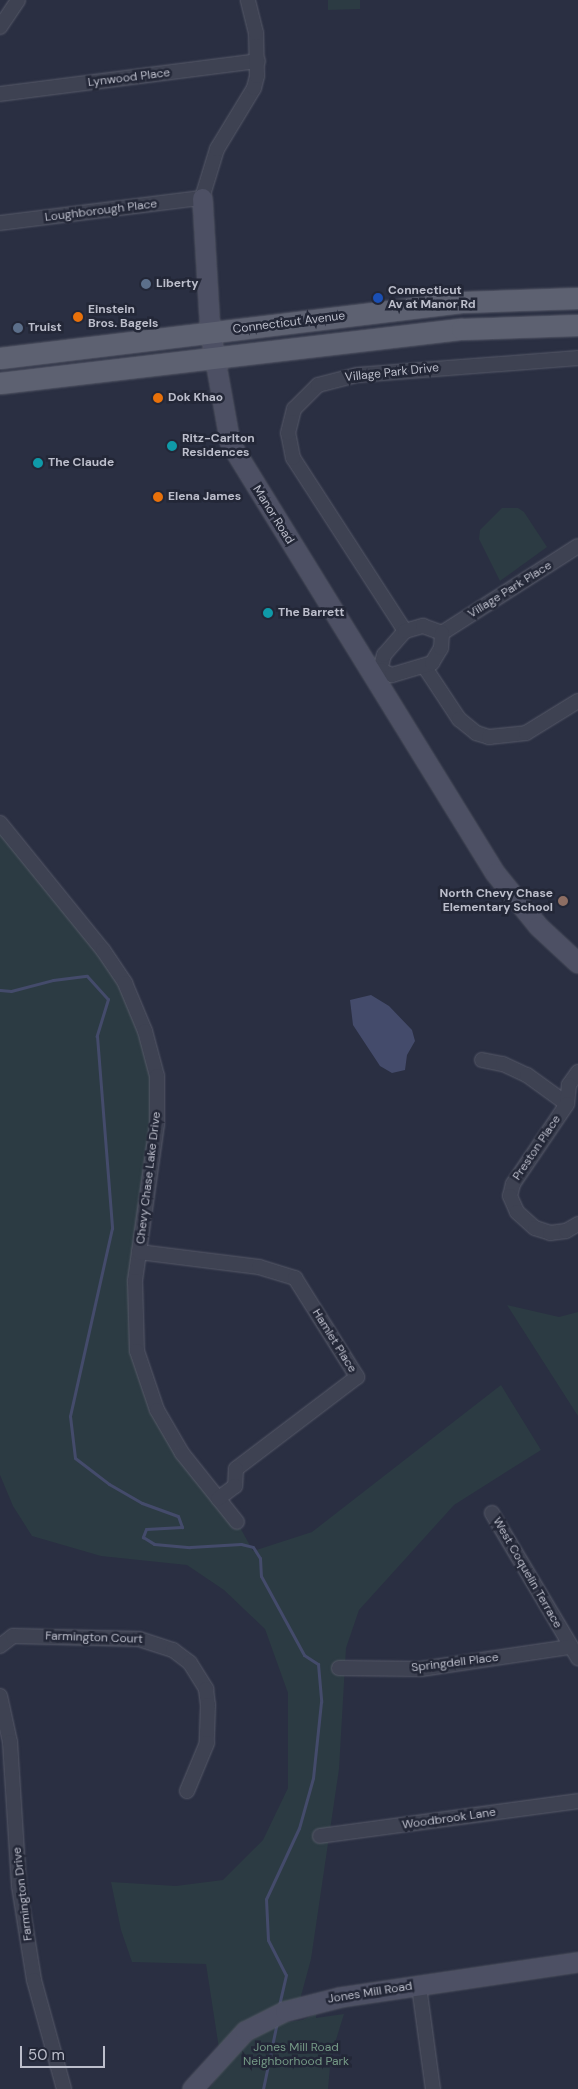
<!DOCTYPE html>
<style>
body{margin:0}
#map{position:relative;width:578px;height:2089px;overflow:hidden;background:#2a2f42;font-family:"DM Sans",sans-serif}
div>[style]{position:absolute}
.green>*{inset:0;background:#2c3b43}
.water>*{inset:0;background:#444b6b}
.stream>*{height:3px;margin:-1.5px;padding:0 1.5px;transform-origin:1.5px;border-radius:1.5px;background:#444b6b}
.roads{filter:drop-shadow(0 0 1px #575a69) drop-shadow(0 0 1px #575a69)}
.street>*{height:14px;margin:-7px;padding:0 7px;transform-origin:7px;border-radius:7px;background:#3e4252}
.secondary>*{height:19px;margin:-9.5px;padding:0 9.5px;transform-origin:9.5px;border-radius:9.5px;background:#4d5064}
.primary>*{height:21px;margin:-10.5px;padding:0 10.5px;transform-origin:10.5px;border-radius:10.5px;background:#5d6171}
.dots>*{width:14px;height:14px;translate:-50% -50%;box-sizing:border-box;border:2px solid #232737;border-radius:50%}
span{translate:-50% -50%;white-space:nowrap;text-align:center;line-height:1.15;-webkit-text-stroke:5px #232737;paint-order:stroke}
.street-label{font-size:12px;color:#bcbecb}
.poi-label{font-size:12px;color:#bcbecb;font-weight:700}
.left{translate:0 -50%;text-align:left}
.right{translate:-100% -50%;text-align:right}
.park-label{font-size:12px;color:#759a86}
.scale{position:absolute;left:20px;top:2046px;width:85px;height:22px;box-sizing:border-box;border:2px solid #bcbecb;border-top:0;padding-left:6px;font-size:15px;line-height:18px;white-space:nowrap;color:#bcbecb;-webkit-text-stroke:4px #232737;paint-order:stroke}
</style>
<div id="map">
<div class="green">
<i style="clip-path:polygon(328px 0,360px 0,360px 9px,328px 10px)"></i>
<i style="clip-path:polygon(502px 508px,518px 508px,524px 512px,547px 547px,500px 581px,479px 539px,480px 530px)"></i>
<i style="clip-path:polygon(0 823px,125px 983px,157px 1076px,134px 1316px,157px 1410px,237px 1522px,253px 1551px,312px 1532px,501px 1385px,541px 1450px,454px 1505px,359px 1610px,346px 1648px,339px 1769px,311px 1959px,298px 2007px,220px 2055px,206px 1964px,132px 1962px,121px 1930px,111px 1882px,176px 1886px,223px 1880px,263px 1840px,288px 1788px,288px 1693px,265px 1629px,224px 1590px,187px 1565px,101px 1556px,32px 1536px,13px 1506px,0 1475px)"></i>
<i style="clip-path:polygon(507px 1305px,559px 1317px,578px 1312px,578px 1416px)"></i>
<i style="clip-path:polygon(316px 2014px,316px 2018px,344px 2014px,331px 2056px,328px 2089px,209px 2089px,234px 2053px,273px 2024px,302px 2020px)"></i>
</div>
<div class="water">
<i style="clip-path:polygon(371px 995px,389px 1006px,412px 1030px,415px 1041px,407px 1055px,405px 1070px,392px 1073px,380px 1066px,353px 1025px,350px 1000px)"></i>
</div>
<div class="stream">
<i style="left:0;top:990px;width:11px;rotate:5deg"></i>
<i style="left:11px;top:991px;width:43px;rotate:-14.7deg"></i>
<i style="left:53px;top:980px;width:34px;rotate:-7deg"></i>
<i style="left:87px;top:976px;width:31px;rotate:48deg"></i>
<i style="left:108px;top:999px;width:39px;rotate:107deg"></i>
<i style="left:97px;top:1036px;width:193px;rotate:85.5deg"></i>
<i style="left:112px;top:1228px;width:193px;rotate:102.6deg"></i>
<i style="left:70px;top:1416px;width:42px;rotate:83.2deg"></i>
<i style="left:75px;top:1458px;width:43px;rotate:37.4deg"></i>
<i style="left:109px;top:1484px;width:38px;rotate:30deg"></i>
<i style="left:142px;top:1503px;width:38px;rotate:20deg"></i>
<i style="left:178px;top:1516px;width:12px;rotate:70deg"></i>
<i style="left:182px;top:1527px;width:36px;rotate:177deg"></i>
<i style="left:146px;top:1529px;width:9px;rotate:111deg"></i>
<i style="left:143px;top:1537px;width:13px;rotate:32deg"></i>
<i style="left:154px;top:1544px;width:36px;rotate:5deg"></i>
<i style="left:190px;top:1547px;width:51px;rotate:-3.4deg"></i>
<i style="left:241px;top:1544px;width:12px;rotate:14deg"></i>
<i style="left:253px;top:1547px;width:13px;rotate:58deg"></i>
<i style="left:260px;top:1558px;width:18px;rotate:87deg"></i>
<i style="left:261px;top:1576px;width:90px;rotate:61.4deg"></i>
<i style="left:304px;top:1655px;width:17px;rotate:33deg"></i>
<i style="left:318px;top:1664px;width:38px;rotate:85deg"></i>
<i style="left:321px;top:1702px;width:76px;rotate:96deg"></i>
<i style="left:313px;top:1778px;width:52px;rotate:105.6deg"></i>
<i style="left:299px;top:1828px;width:78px;rotate:114.9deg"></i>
<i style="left:266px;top:1899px;width:41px;rotate:87.2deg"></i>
<i style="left:268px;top:1940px;width:39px;rotate:63deg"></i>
<i style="left:286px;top:1975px;width:32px;rotate:103deg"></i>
<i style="left:263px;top:2089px;width:68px;rotate:-78.2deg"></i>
</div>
<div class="roads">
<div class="street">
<i style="left:0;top:27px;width:32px;rotate:-56deg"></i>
<i style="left:0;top:94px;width:260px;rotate:-7.3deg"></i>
<i style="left:0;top:223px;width:204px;rotate:-7.1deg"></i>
<i style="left:202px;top:198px;width:51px;rotate:-73deg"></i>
<i style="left:217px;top:149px;width:71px;rotate:-58.8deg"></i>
<i style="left:254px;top:88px;width:12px;rotate:-76deg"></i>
<i style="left:257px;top:76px;width:43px;rotate:-91.3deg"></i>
<i style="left:256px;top:33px;width:34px;rotate:-104deg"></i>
<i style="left:405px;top:631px;width:206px;rotate:-122.9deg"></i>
<i style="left:293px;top:458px;width:25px;rotate:-101deg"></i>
<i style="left:288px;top:433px;width:25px;rotate:-76deg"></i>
<i style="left:294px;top:409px;width:34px;rotate:-45deg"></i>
<i style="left:318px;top:385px;width:40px;rotate:-14.4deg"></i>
<i style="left:357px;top:375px;width:222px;rotate:-4.4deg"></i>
<i style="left:442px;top:633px;width:161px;rotate:-32.6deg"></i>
<i style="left:424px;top:666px;width:64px;rotate:56.6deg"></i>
<i style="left:459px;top:719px;width:22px;rotate:39deg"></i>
<i style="left:476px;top:733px;width:14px;rotate:17deg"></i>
<i style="left:489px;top:737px;width:37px;rotate:-6deg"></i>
<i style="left:526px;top:733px;width:61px;rotate:-31.6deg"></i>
<i style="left:380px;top:670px;width:16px;rotate:-75deg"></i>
<i style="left:384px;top:655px;width:32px;rotate:-49deg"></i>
<i style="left:405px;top:631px;width:19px;rotate:-16deg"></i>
<i style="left:423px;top:626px;width:20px;rotate:20deg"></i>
<i style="left:380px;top:670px;width:13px;rotate:23deg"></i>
<i style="left:392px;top:675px;width:42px;rotate:-16.7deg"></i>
<i style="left:432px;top:663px;width:17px;rotate:-59deg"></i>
<i style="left:441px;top:648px;width:15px;rotate:-86deg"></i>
<i style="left:0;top:823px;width:164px;rotate:51deg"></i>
<i style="left:103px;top:950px;width:40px;rotate:56deg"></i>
<i style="left:125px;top:983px;width:52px;rotate:67.4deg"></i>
<i style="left:145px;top:1031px;width:47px;rotate:75.1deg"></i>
<i style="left:157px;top:1076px;width:48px;rotate:90deg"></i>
<i style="left:157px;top:1124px;width:159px;rotate:98deg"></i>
<i style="left:135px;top:1281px;width:70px;rotate:88.4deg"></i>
<i style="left:137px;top:1351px;width:62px;rotate:71.3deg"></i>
<i style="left:157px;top:1410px;width:50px;rotate:59.8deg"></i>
<i style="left:182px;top:1453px;width:88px;rotate:51.4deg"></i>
<i style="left:482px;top:1060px;width:21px;rotate:11deg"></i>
<i style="left:503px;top:1064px;width:26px;rotate:25deg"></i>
<i style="left:527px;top:1075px;width:49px;rotate:35.9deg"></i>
<i style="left:578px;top:1072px;width:16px;rotate:125deg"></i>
<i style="left:569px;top:1085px;width:19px;rotate:96deg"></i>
<i style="left:567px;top:1104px;width:97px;rotate:124deg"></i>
<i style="left:513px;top:1184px;width:12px;rotate:104deg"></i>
<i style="left:510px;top:1196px;width:17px;rotate:66deg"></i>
<i style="left:517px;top:1212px;width:24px;rotate:42deg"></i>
<i style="left:535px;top:1228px;width:16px;rotate:18deg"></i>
<i style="left:550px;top:1233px;width:16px;rotate:-7deg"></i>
<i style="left:566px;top:1231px;width:14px;rotate:-30deg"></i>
<i style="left:139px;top:1252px;width:121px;rotate:7.1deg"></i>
<i style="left:259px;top:1267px;width:38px;rotate:17deg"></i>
<i style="left:295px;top:1278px;width:117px;rotate:57.9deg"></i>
<i style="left:357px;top:1377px;width:152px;rotate:142.8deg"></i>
<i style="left:236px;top:1469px;width:17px;rotate:93deg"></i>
<i style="left:235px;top:1486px;width:21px;rotate:143deg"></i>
<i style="left:492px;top:1513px;width:169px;rotate:59.3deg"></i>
<i style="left:0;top:1646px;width:16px;rotate:-38deg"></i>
<i style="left:13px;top:1636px;width:126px;rotate:1.4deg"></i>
<i style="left:139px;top:1639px;width:36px;rotate:18deg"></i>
<i style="left:173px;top:1650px;width:21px;rotate:37deg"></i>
<i style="left:190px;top:1663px;width:31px;rotate:58deg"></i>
<i style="left:206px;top:1689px;width:16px;rotate:83deg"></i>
<i style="left:208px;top:1705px;width:38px;rotate:92deg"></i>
<i style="left:207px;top:1743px;width:52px;rotate:112.6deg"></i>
<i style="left:339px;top:1668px;width:82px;rotate:0.7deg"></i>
<i style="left:421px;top:1669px;width:151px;rotate:-8.4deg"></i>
<i style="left:0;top:1696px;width:47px;rotate:77.7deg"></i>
<i style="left:10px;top:1742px;width:144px;rotate:86.4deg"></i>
<i style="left:19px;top:1886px;width:95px;rotate:80.9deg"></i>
<i style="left:34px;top:1980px;width:113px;rotate:74.6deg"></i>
<i style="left:320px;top:1836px;width:260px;rotate:-7.7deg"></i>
<i style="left:419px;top:1986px;width:104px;rotate:82.3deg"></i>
</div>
<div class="secondary">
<i style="left:202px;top:198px;width:134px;rotate:86.6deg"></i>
<i style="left:210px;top:332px;width:113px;rotate:79.8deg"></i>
<i style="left:230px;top:443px;width:505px;rotate:58.36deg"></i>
<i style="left:495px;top:873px;width:68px;rotate:50.9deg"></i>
<i style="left:538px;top:926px;width:54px;rotate:42.8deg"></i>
<i style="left:192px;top:2089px;width:79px;rotate:-47.6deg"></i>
<i style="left:245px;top:2031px;width:45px;rotate:-26.6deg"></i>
<i style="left:285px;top:2011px;width:57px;rotate:-14.3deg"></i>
<i style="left:340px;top:1997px;width:241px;rotate:-8.4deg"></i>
</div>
<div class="primary">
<i style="left:0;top:358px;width:467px;rotate:-6.9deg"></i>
<i style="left:464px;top:302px;width:114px;rotate:-2deg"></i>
<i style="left:0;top:383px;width:465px;rotate:-6.7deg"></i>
<i style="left:462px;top:329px;width:116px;rotate:-2deg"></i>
</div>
</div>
<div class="dots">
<i style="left:146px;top:284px;background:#5c6f8a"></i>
<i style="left:378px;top:298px;background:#1a4fb4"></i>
<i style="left:78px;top:317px;background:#e8710a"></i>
<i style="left:18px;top:328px;background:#5c6f8a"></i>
<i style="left:158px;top:398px;background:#e8710a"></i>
<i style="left:172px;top:446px;background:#0f9aa8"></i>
<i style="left:38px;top:463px;background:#0f9aa8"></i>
<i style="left:158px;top:497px;background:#e8710a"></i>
<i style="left:268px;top:613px;background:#0f9aa8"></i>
<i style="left:563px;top:901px;background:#8d6e63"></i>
</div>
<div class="street-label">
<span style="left:129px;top:78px;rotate:-7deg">Lynwood Place</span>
<span style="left:101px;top:211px;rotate:-7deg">Loughborough Place</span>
<span style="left:289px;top:323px;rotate:-7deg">Connecticut Avenue</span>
<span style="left:392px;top:373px;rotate:-6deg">Village Park Drive</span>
<span style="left:273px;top:515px;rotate:58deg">Manor Road</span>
<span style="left:510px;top:590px;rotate:-32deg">Village Park Place</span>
<span style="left:537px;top:1148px;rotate:-56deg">Preston Place</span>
<span style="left:149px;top:1178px;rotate:-83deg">Chevy Chase Lake Drive</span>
<span style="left:334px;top:1341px;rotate:58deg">Hamlet Place</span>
<span style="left:527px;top:1573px;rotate:60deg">West Coquelin Terrace</span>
<span style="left:94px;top:1638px;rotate:2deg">Farmington Court</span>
<span style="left:455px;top:1663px;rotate:-7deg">Springdell Place</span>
<span style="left:449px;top:1819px;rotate:-8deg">Woodbrook Lane</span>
<span style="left:23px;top:1894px;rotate:-97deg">Farmington Drive</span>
<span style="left:370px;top:1993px;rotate:-9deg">Jones Mill Road</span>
</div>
<div class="poi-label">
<span class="left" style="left:156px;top:284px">Liberty</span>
<span class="left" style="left:388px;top:298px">Connecticut<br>Av at Manor Rd</span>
<span class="left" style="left:88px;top:317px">Einstein<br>Bros. Bagels</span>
<span class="left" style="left:28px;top:328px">Truist</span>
<span class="left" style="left:168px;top:398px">Dok Khao</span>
<span class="left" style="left:182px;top:446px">Ritz-Carlton<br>Residences</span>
<span class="left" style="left:48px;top:463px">The Claude</span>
<span class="left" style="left:168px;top:497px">Elena James</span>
<span class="left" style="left:278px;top:613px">The Barrett</span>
<span class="right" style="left:553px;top:901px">North Chevy Chase<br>Elementary School</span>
</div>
<div class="park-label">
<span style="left:296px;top:2055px">Jones Mill Road<br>Neighborhood Park</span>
</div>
<div class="scale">50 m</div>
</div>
